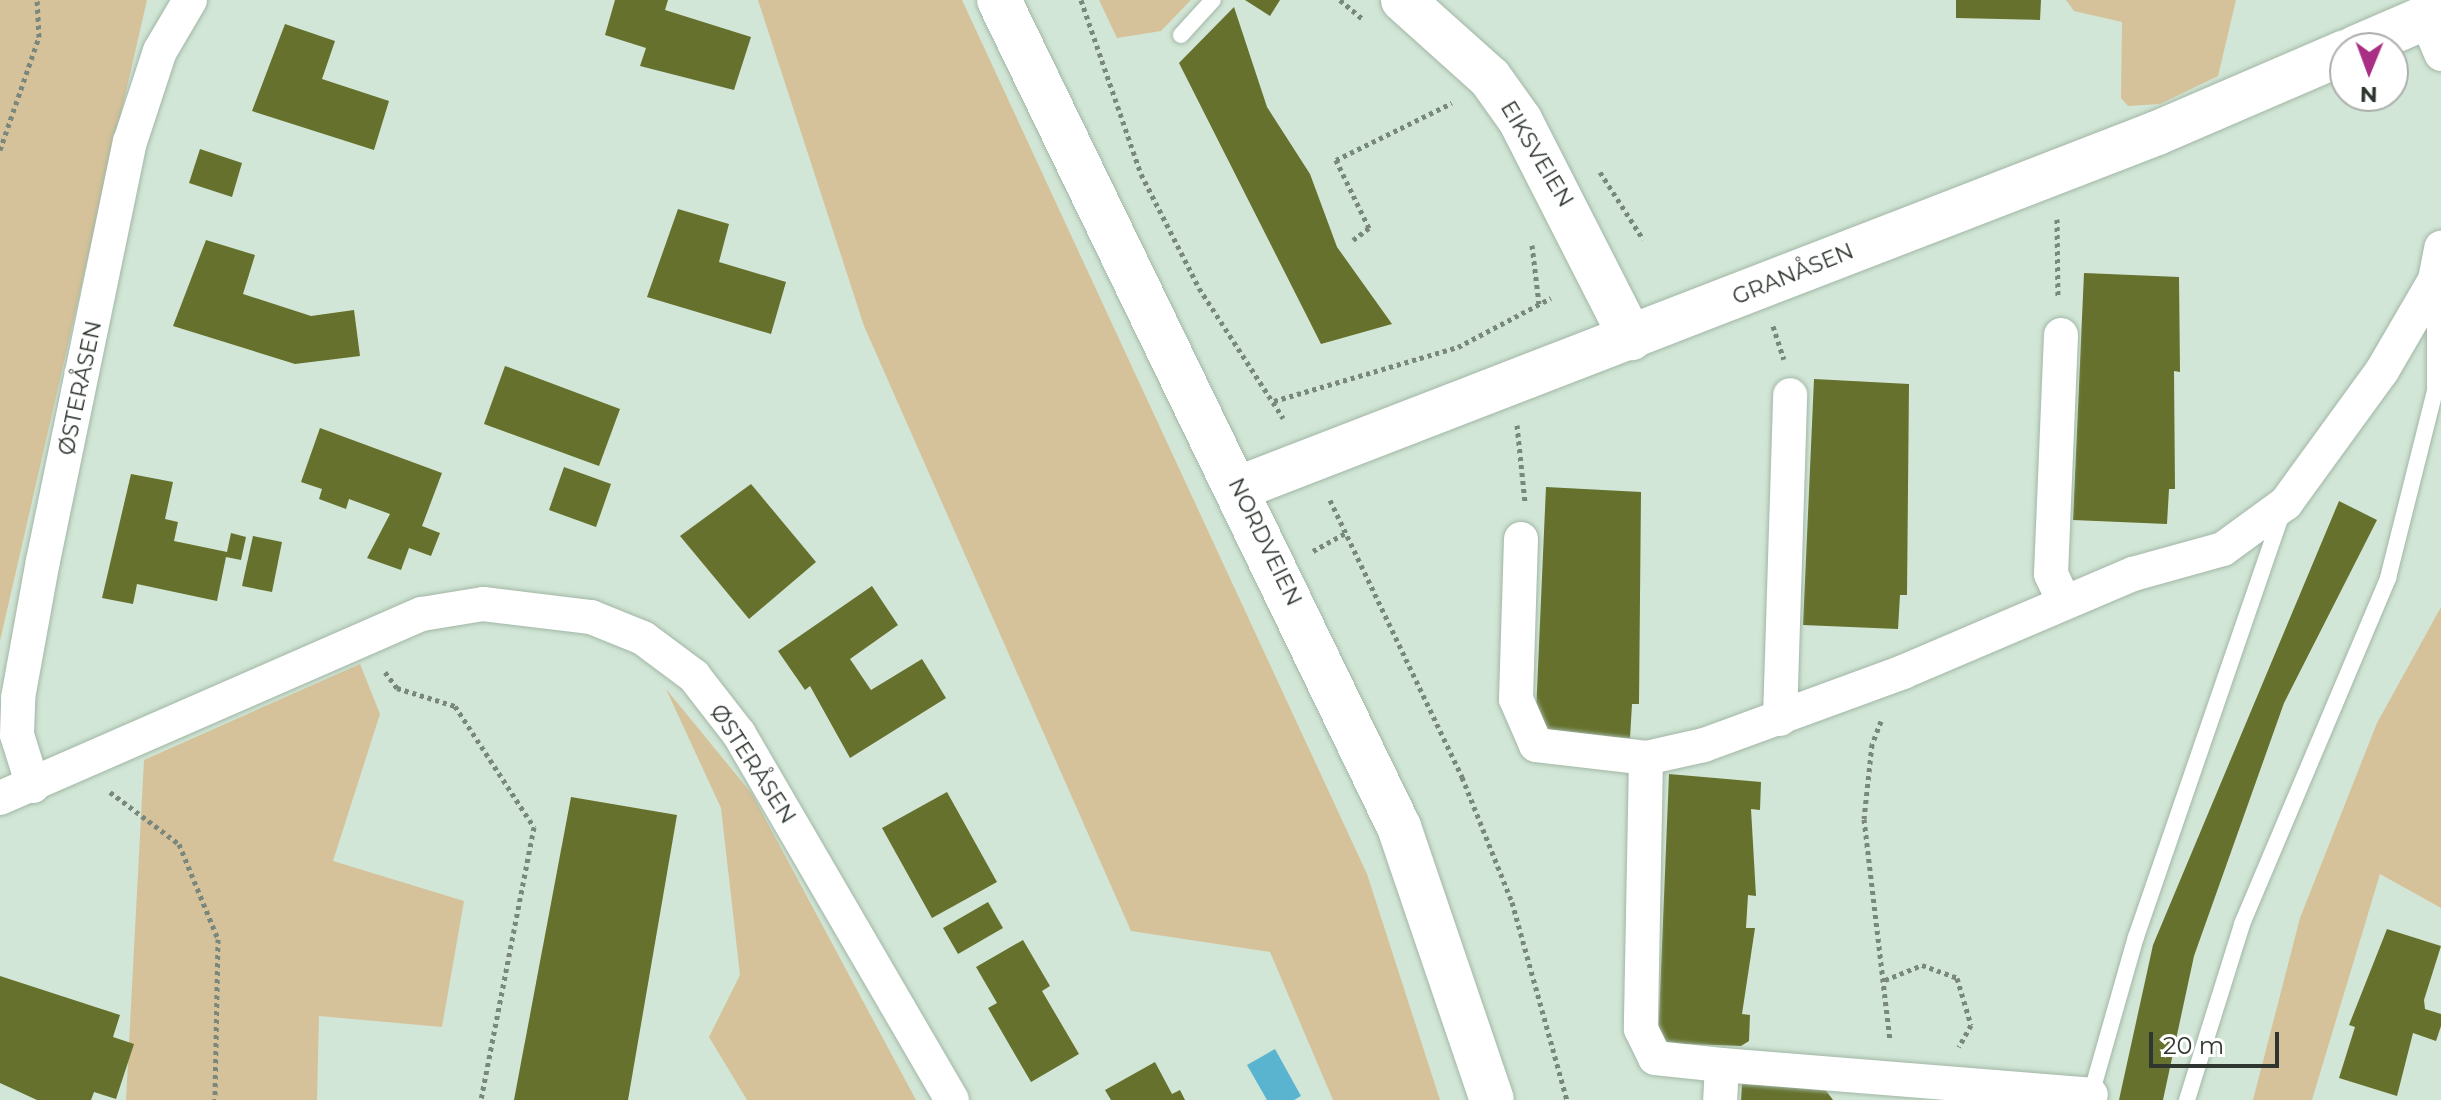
<!DOCTYPE html>
<meta charset="utf-8">
<style>
body{margin:0}
#map{position:relative;width:2441px;height:1100px;overflow:hidden;background:#d1e6d6;font-family:Montserrat,sans-serif}
div>[style]{position:absolute}
.green>*{inset:0;background:#d6c29a}
.water>*{inset:0;background:#5ab4d0}
.building>*{inset:0;background:#65712c}
.path>*{height:5px;margin-top:-2.5px;transform-origin:0;background:repeating-linear-gradient(90deg,#79877c 0 4px,transparent 0 8px)}
.roads{filter:drop-shadow(0 0 2px #a2b6a6) drop-shadow(0 0 2px #a2b6a6)}
.lane>*{height:16px;margin:-8px;padding:0 8px;transform-origin:8px;border-radius:8px;background:#fff}
.street>*{height:34px;margin:-17px;padding:0 17px;transform-origin:17px;border-radius:17px;background:#fff}
.secondary>*{height:44px;margin:-22px;padding:0 22px;transform-origin:22px;border-radius:22px;background:#fff}
span{translate:-50% -50%;white-space:nowrap;text-align:center;line-height:1.15;-webkit-text-stroke:8px #fff;paint-order:stroke}
.street-label{font-size:22px;color:#2e362f}
.north{position:absolute;left:2329px;top:32px;width:80px;height:80px;box-sizing:border-box;background:#fff;border:2px solid #abafac;border-radius:50%;rotate:181deg;font-size:22px;font-weight:700;line-height:32px;text-align:center;color:#2e362f}
.north::after{content:'';display:block;margin:auto;width:28px;height:36px;background:#a82f84;clip-path:polygon(50% 0,100% 100%,50% 72%,0 100%)}
.scale{position:absolute;left:2149px;top:1032px;width:130px;height:36px;box-sizing:border-box;border:4px solid #2e362f;border-top:0;padding-left:10px;font-size:24px;line-height:28px;white-space:nowrap;color:#2e362f;-webkit-text-stroke:6px #fff;paint-order:stroke}
</style>
<div id="map">
<div class="green">
<i style="clip-path:polygon(0 0,147px 0,0 641px)"></i>
<i style="clip-path:polygon(758px 0,962px 0,1367px 874px,1440px 1100px,1333px 1100px,1270px 952px,1131px 931px,864px 326px)"></i>
<i style="clip-path:polygon(1099px 0,1191px 0,1161px 31px,1117px 38px)"></i>
<i style="clip-path:polygon(2066px 0,2236px 0,2218px 76px,2160px 104px,2128px 106px,2121px 98px,2122px 22px,2074px 11px)"></i>
<i style="clip-path:polygon(2441px 607px,2441px 908px,2380px 874px,2312px 1100px,2253px 1100px,2300px 918px,2377px 723px)"></i>
<i style="clip-path:polygon(360px 664px,380px 714px,333px 861px,464px 901px,442px 1027px,319px 1016px,317px 1100px,126px 1100px,144px 760px)"></i>
<i style="clip-path:polygon(666px 689px,752px 794px,916px 1100px,747px 1100px,709px 1037px,740px 975px,721px 808px)"></i>
</div>
<div class="water">
<i style="clip-path:polygon(1275px 1049px,1301px 1096px,1294px 1100px,1267px 1100px,1247px 1065px)"></i>
</div>
<div class="building">
<i style="clip-path:polygon(615px 0,668px 0,665px 10px,751px 37px,734px 90px,640px 66px,646px 48px,605px 35px)"></i>
<i style="clip-path:polygon(1245px 0,1280px 0,1270px 16px)"></i>
<i style="clip-path:polygon(1956px 0,2041px 0,2040px 20px,1956px 18px)"></i>
<i style="clip-path:polygon(1234px 7px,1267px 107px,1310px 174px,1337px 247px,1392px 324px,1321px 344px,1179px 63px)"></i>
<i style="clip-path:polygon(285px 24px,335px 41px,322px 79px,389px 101px,374px 150px,252px 111px)"></i>
<i style="clip-path:polygon(200px 149px,242px 163px,232px 197px,189px 183px)"></i>
<i style="clip-path:polygon(678px 209px,729px 224px,719px 262px,786px 282px,771px 334px,647px 297px)"></i>
<i style="clip-path:polygon(206px 240px,255px 255px,243px 294px,311px 316px,354px 310px,360px 356px,295px 364px,173px 326px)"></i>
<i style="clip-path:polygon(2084px 273px,2179px 277px,2180px 372px,2174px 371px,2175px 489px,2169px 489px,2167px 524px,2073px 520px)"></i>
<i style="clip-path:polygon(505px 366px,620px 409px,599px 466px,484px 424px)"></i>
<i style="clip-path:polygon(1814px 379px,1909px 384px,1907px 595px,1900px 595px,1898px 629px,1803px 625px)"></i>
<i style="clip-path:polygon(320px 428px,442px 473px,422px 526px,440px 533px,431px 556px,409px 548px,401px 570px,367px 558px,390px 514px,349px 499px,346px 509px,319px 499px,322px 489px,301px 482px)"></i>
<i style="clip-path:polygon(564px 467px,611px 484px,596px 527px,549px 510px)"></i>
<i style="clip-path:polygon(131px 474px,173px 482px,165px 519px,178px 522px,174px 541px,227px 552px,231px 533px,246px 537px,241px 560px,226px 557px,217px 601px,137px 584px,133px 604px,102px 598px)"></i>
<i style="clip-path:polygon(751px 484px,816px 562px,749px 619px,680px 536px)"></i>
<i style="clip-path:polygon(1546px 487px,1641px 492px,1639px 704px,1632px 704px,1630px 738px,1535px 734px)"></i>
<i style="clip-path:polygon(2339px 501px,2377px 520px,2284px 703px,2194px 956px,2163px 1100px,2119px 1100px,2153px 945px)"></i>
<i style="clip-path:polygon(253px 536px,282px 542px,272px 592px,242px 586px)"></i>
<i style="clip-path:polygon(872px 586px,898px 625px,850px 659px,871px 690px,922px 659px,946px 698px,850px 758px,810px 686px,805px 690px,778px 651px)"></i>
<i style="clip-path:polygon(1669px 774px,1761px 782px,1760px 810px,1751px 809px,1756px 896px,1748px 895px,1746px 928px,1755px 928px,1742px 1014px,1750px 1015px,1749px 1041px,1741px 1046px,1658px 1043px)"></i>
<i style="clip-path:polygon(947px 792px,997px 882px,932px 918px,882px 828px)"></i>
<i style="clip-path:polygon(571px 797px,677px 815px,628px 1100px,514px 1100px)"></i>
<i style="clip-path:polygon(988px 902px,1003px 928px,958px 954px,943px 928px)"></i>
<i style="clip-path:polygon(2387px 929px,2441px 946px,2424px 1000px,2425px 1009px,2441px 1014px,2441px 1026px,2436px 1041px,2413px 1033px,2397px 1096px,2339px 1078px,2355px 1027px,2349px 1025px)"></i>
<i style="clip-path:polygon(1023px 940px,1050px 986px,1042px 991px,1079px 1054px,1031px 1082px,988px 1008px,997px 1003px,976px 967px)"></i>
<i style="clip-path:polygon(0 976px,120px 1015px,113px 1037px,134px 1044px,116px 1099px,94px 1092px,91px 1100px,37px 1100px,0 1083px)"></i>
<i style="clip-path:polygon(1155px 1062px,1172px 1094px,1180px 1090px,1185px 1100px,1111px 1100px,1105px 1090px)"></i>
<i style="clip-path:polygon(1742px 1084px,1824px 1088px,1833px 1100px,1741px 1100px)"></i>
</div>
<div class="path">
<i style="left:1081px;top:0;width:184px;rotate:71deg"></i>
<i style="left:1141px;top:174px;width:128px;rotate:63deg"></i>
<i style="left:1199px;top:288px;width:155px;rotate:57.1deg"></i>
<i style="left:1340px;top:0;width:30px;rotate:40deg"></i>
<i style="left:0;top:150px;width:120px;rotate:-71deg"></i>
<i style="left:39px;top:37px;width:37px;rotate:-93deg"></i>
<i style="left:1600px;top:172px;width:80px;rotate:57.3deg"></i>
<i style="left:2057px;top:219px;width:78px;rotate:89.3deg"></i>
<i style="left:1353px;top:240px;width:20px;rotate:-37deg"></i>
<i style="left:1369px;top:228px;width:76px;rotate:-115.9deg"></i>
<i style="left:1336px;top:160px;width:129px;rotate:-26.2deg"></i>
<i style="left:1532px;top:245px;width:59px;rotate:83.2deg"></i>
<i style="left:1773px;top:326px;width:35px;rotate:72deg"></i>
<i style="left:1274px;top:401px;width:192px;rotate:-16.4deg"></i>
<i style="left:1458px;top:347px;width:105px;rotate:-27.8deg"></i>
<i style="left:1517px;top:425px;width:78px;rotate:84.1deg"></i>
<i style="left:1330px;top:500px;width:307px;rotate:64.5deg"></i>
<i style="left:1462px;top:777px;width:135px;rotate:68.2deg"></i>
<i style="left:1512px;top:902px;width:205px;rotate:74.5deg"></i>
<i style="left:1313px;top:551px;width:39px;rotate:-29deg"></i>
<i style="left:385px;top:672px;width:20px;rotate:53deg"></i>
<i style="left:397px;top:688px;width:61px;rotate:17.2deg"></i>
<i style="left:455px;top:706px;width:145px;rotate:56.9deg"></i>
<i style="left:534px;top:827px;width:278px;rotate:101deg"></i>
<i style="left:1881px;top:721px;width:25px;rotate:111deg"></i>
<i style="left:1872px;top:744px;width:75px;rotate:96.1deg"></i>
<i style="left:1864px;top:819px;width:222px;rotate:83.3deg"></i>
<i style="left:110px;top:792px;width:86px;rotate:37deg"></i>
<i style="left:179px;top:844px;width:103px;rotate:67.7deg"></i>
<i style="left:218px;top:939px;width:161px;rotate:91.1deg"></i>
<i style="left:1885px;top:980px;width:40px;rotate:-22deg"></i>
<i style="left:1922px;top:965px;width:37px;rotate:20deg"></i>
<i style="left:1957px;top:978px;width:49px;rotate:73.4deg"></i>
<i style="left:1971px;top:1025px;width:25px;rotate:119deg"></i>
</div>
<div class="roads">
<div class="lane">
<i style="left:1181px;top:35px;width:47px;rotate:-47.6deg"></i>
<i style="left:2090px;top:1098px;width:167px;rotate:-74.1deg"></i>
<i style="left:2136px;top:937px;width:449px;rotate:-71deg"></i>
<i style="left:2187px;top:1100px;width:184px;rotate:-72.6deg"></i>
<i style="left:2242px;top:924px;width:376px;rotate:-67.1deg"></i>
<i style="left:2388px;top:578px;width:193px;rotate:-75.9deg"></i>
<i style="left:2435px;top:391px;width:98px;rotate:-90deg"></i>
</div>
<div class="street">
<i style="left:2426px;top:18px;width:39px;rotate:67deg"></i>
<i style="left:2061px;top:335px;width:239px;rotate:92.4deg"></i>
<i style="left:2051px;top:574px;width:29px;rotate:65deg"></i>
<i style="left:1521px;top:539px;width:160px;rotate:91.8deg"></i>
<i style="left:1516px;top:699px;width:50px;rotate:66.5deg"></i>
<i style="left:1536px;top:745px;width:111px;rotate:6.7deg"></i>
<i style="left:1646px;top:758px;width:59px;rotate:-12.6deg"></i>
<i style="left:1704px;top:745px;width:212px;rotate:-20.1deg"></i>
<i style="left:1903px;top:672px;width:250px;rotate:-23.1deg"></i>
<i style="left:2133px;top:574px;width:93px;rotate:-15.5deg"></i>
<i style="left:2223px;top:549px;width:78px;rotate:-36.1deg"></i>
<i style="left:2286px;top:503px;width:163px;rotate:-54deg"></i>
<i style="left:2382px;top:371px;width:105px;rotate:-59.8deg"></i>
<i style="left:2435px;top:280px;width:33px;rotate:-79deg"></i>
<i style="left:1780px;top:719px;width:324px;rotate:-88.2deg"></i>
<i style="left:1646px;top:758px;width:271px;rotate:91.1deg"></i>
<i style="left:1641px;top:1029px;width:32px;rotate:64deg"></i>
<i style="left:1655px;top:1058px;width:67px;rotate:6deg"></i>
<i style="left:1722px;top:1065px;width:35px;rotate:93deg"></i>
<i style="left:33px;top:786px;width:53px;rotate:-107.4deg"></i>
<i style="left:17px;top:735px;width:37px;rotate:-88deg"></i>
<i style="left:18px;top:698px;width:139px;rotate:-79.7deg"></i>
<i style="left:43px;top:561px;width:428px;rotate:-78.3deg"></i>
<i style="left:130px;top:142px;width:96px;rotate:-71.8deg"></i>
<i style="left:160px;top:51px;width:59px;rotate:-59.5deg"></i>
<i style="left:0;top:798px;width:460px;rotate:-23.6deg"></i>
<i style="left:422px;top:614px;width:62px;rotate:-9.3deg"></i>
<i style="left:483px;top:604px;width:109px;rotate:6.9deg"></i>
<i style="left:591px;top:617px;width:56px;rotate:22deg"></i>
<i style="left:643px;top:638px;width:64px;rotate:36.7deg"></i>
<i style="left:694px;top:676px;width:73px;rotate:52.2deg"></i>
<i style="left:739px;top:734px;width:423px;rotate:59.8deg"></i>
<i style="left:1722px;top:1065px;width:370px;rotate:4.6deg"></i>
</div>
<div class="secondary">
<i style="left:999px;top:0;width:919px;rotate:64.19deg"></i>
<i style="left:1399px;top:827px;width:288px;rotate:71.2deg"></i>
<i style="left:1403px;top:0;width:117px;rotate:41.9deg"></i>
<i style="left:1490px;top:78px;width:52px;rotate:54.5deg"></i>
<i style="left:1520px;top:120px;width:245px;rotate:63deg"></i>
<i style="left:2355px;top:48px;width:94px;rotate:-23.3deg"></i>
<i style="left:1239px;top:488px;width:984px;rotate:-21.14deg"></i>
<i style="left:2157px;top:133px;width:205px;rotate:-23.3deg"></i>
</div>
</div>
<div class="street-label">
<span style="left:1537px;top:154px;rotate:59deg">EIKSVEIEN</span>
<span style="left:1793px;top:274px;rotate:-22deg">GRANÅSEN</span>
<span style="left:80px;top:388px;rotate:-78deg">ØSTERÅSEN</span>
<span style="left:1265px;top:542px;rotate:64deg">NORDVEIEN</span>
<span style="left:753px;top:764px;rotate:57deg">ØSTERÅSEN</span>
</div>
<div class="north">N</div>
<div class="scale">20 m</div>
</div>
